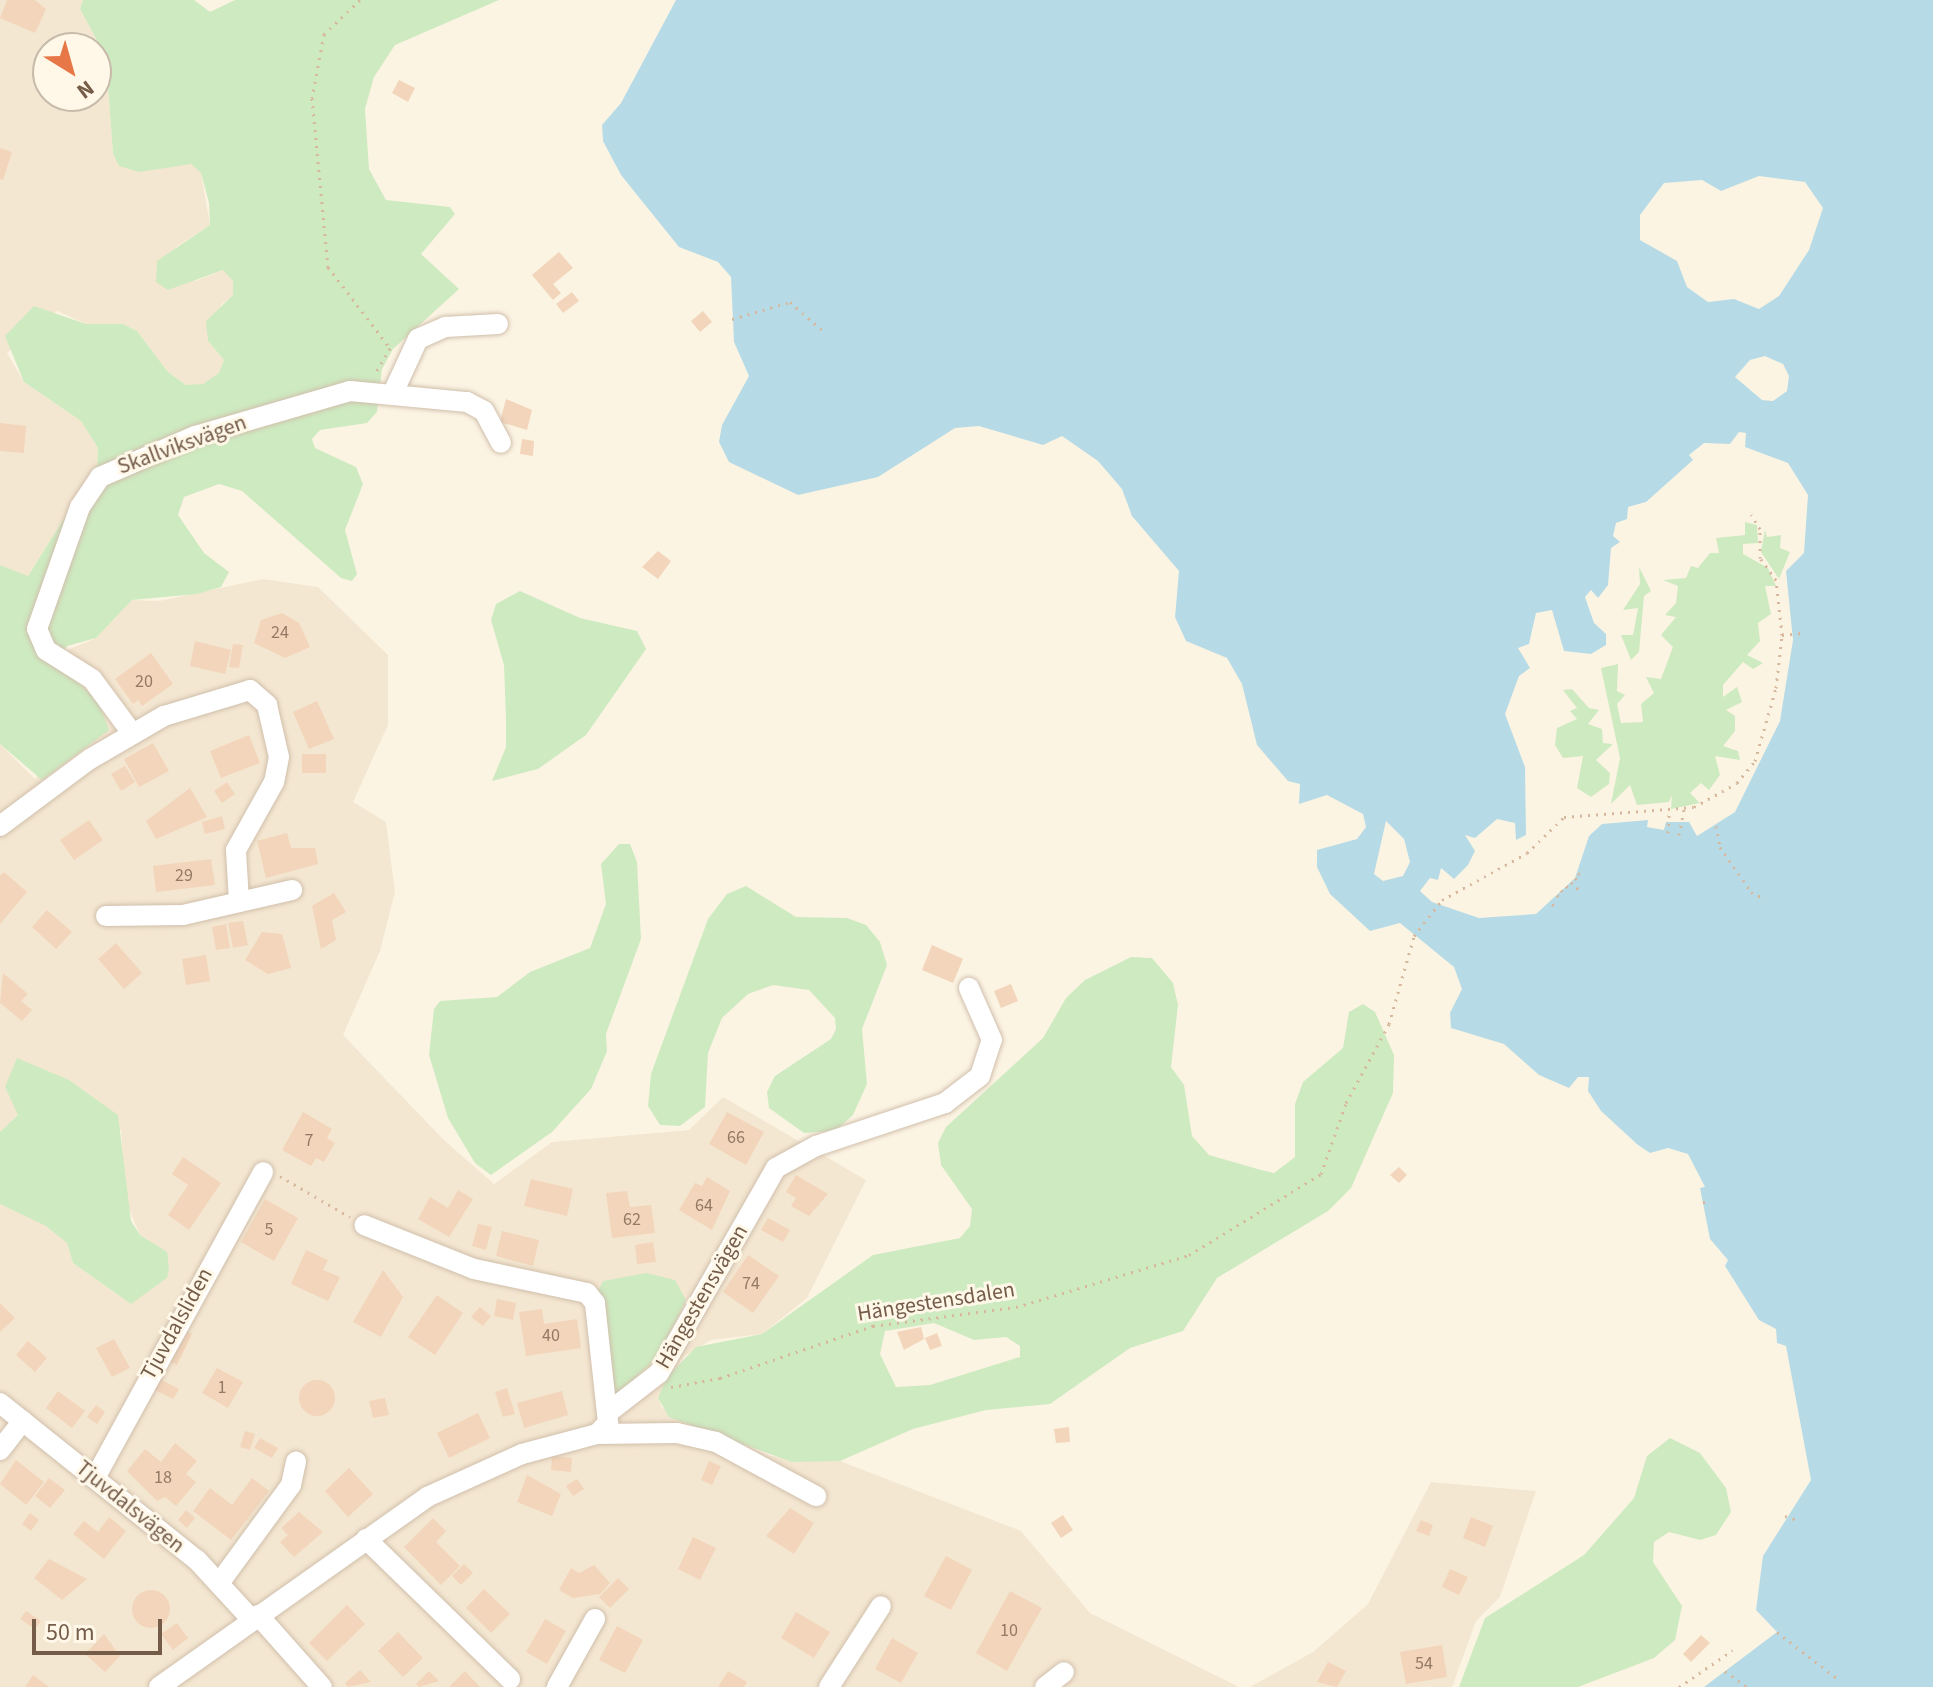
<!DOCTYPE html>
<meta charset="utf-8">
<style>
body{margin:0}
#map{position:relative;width:1933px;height:1687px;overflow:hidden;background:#fcf4e3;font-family:"Source Sans 3",sans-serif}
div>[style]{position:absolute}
.residential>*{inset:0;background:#f4e7d1}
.green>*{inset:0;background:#ceeac1}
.water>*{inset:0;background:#b7dbe6}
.building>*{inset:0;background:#f2d5ba}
.round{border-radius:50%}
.path>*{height:3px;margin-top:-1.5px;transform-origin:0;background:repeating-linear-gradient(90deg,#d7b89d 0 2px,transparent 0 8px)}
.roads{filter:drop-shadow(0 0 2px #d0bfac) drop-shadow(0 0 2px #d0bfac)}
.minor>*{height:20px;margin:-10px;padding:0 10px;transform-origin:10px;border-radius:10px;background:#fff}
span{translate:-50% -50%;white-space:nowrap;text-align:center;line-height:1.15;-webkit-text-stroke:6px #fff8e9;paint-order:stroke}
.number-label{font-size:18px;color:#947a65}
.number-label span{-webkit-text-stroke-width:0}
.street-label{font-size:22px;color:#745c49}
.north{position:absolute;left:32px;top:32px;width:80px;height:80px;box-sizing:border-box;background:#fff8e9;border:2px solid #c7baa9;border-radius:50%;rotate:143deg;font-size:22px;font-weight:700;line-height:32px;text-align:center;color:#745c49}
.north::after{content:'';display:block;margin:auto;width:28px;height:36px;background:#e77746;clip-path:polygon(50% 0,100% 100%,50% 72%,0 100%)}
.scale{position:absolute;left:32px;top:1619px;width:130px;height:36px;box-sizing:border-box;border:4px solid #745c49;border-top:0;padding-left:10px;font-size:24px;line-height:28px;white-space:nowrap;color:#745c49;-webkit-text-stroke:6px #fff8e9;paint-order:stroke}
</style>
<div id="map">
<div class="residential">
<i style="clip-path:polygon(evenodd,0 0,83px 0,80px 9px,106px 57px,113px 154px,119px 166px,191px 164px,201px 173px,210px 225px,176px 247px,195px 281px,224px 270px,233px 281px,233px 295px,221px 305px,208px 341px,224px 360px,220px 373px,203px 385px,186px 385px,168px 372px,137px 331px,123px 324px,86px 324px,57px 311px,7px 353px,24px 382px,81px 421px,98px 448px,97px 465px,27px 577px,0 565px,0 0,48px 48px,96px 48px,96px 96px,48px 96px,48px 48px)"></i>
<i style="clip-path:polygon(263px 579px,318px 587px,388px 655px,388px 725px,353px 802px,386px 822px,395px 892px,380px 951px,343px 1035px,444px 1140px,494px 1184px,552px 1142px,689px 1130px,723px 1097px,866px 1180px,807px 1298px,762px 1334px,711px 1340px,684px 1356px,658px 1397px,662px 1408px,771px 1456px,840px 1461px,1021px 1531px,1090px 1613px,1239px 1687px,0 1687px,0 1204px,46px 1225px,67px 1243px,73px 1263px,131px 1304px,151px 1242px,140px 1235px,126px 1202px,121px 1130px,18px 1115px,0 1132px,0 744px,35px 779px,98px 701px,73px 678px,63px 652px,96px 638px,132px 600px,159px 601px)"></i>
<i style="clip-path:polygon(1431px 1482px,1536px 1491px,1500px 1597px,1476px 1621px,1452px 1687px,1250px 1687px,1313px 1652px,1368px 1604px)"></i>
</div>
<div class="green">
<i style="clip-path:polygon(83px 0,194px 0,210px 12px,235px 0,499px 0,395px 45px,374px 77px,365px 109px,369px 169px,386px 200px,450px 207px,455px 214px,421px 254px,459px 289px,393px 349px,382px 369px,377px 412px,367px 423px,320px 430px,312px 439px,315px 448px,356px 467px,363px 484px,345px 530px,357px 574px,352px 581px,341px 578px,242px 491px,219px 484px,184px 497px,178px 515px,204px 553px,229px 572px,221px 587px,197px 594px,132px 600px,96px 638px,67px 646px,63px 652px,73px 678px,98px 701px,109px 730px,42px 780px,0 744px,0 565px,28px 576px,97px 465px,98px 448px,81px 421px,24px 382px,5px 336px,34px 306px,86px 324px,123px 324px,137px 331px,168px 372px,186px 385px,203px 384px,219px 373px,224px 360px,208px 341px,206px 321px,233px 295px,233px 281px,223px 270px,168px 290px,156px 282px,157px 261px,210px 225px,209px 203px,201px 173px,191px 164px,139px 172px,119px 166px,113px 154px,106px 57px,80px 9px)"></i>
<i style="clip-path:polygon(1745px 522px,1757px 525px,1758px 543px,1743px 544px,1743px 554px,1768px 568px,1776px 586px,1765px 586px,1771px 614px,1758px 623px,1760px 641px,1747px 655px,1763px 663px,1753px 669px,1743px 662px,1723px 685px,1723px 697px,1737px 687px,1742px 702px,1726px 710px,1735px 716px,1735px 731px,1723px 746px,1738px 751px,1740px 760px,1715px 756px,1720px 775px,1709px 790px,1701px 783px,1690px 793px,1700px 803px,1671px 809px,1672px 795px,1669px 802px,1637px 805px,1630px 785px,1611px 804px,1620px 758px,1601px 668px,1618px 664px,1617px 691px,1625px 695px,1617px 704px,1621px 723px,1643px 722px,1641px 704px,1654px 693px,1646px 677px,1661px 679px,1673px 647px,1661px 635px,1676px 617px,1665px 615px,1676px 603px,1678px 586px,1663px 580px,1686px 578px,1691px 566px,1698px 568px,1710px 553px,1719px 553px,1716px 538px,1745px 535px)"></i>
<i style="clip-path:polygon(1765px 530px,1767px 537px,1781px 535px,1780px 548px,1790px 552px,1779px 579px,1761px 552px)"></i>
<i style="clip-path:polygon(1639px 567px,1651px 591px,1644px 596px,1639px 652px,1631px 660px,1621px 635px,1633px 635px,1638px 608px,1623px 610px,1640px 584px)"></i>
<i style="clip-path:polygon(520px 591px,580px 618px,637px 631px,646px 649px,586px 735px,538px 769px,492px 781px,506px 747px,506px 720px,504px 665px,491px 620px,496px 604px)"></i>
<i style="clip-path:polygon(1572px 689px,1589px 708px,1599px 710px,1588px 724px,1602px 729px,1603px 743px,1613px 744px,1596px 760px,1610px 773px,1609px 784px,1591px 797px,1577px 788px,1583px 756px,1563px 758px,1555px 745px,1557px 728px,1577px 719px,1570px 711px,1577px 708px,1563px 690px)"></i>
<i style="clip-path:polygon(619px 844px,630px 844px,637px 862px,641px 939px,606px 1034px,607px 1051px,591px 1089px,552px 1132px,491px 1175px,475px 1163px,448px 1118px,429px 1055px,434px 1009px,440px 1001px,497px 997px,530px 972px,590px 948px,606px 904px,601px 864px)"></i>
<i style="clip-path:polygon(746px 886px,796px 917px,847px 918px,866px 925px,880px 942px,887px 965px,862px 1029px,867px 1084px,853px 1115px,835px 1131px,804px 1133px,769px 1108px,767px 1092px,775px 1076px,831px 1039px,836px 1029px,835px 1018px,809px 990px,773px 985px,748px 994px,722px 1018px,708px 1053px,705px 1107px,680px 1126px,660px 1125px,648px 1106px,651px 1074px,708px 919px,727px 894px)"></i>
<i style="clip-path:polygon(evenodd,1131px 957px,1152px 958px,1173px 983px,1178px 1005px,1171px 1067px,1184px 1085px,1192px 1136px,1209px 1155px,1261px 1170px,1274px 1173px,1295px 1157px,1295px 1104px,1303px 1082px,1343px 1048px,1349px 1012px,1363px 1004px,1375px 1012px,1394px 1055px,1393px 1093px,1351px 1188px,1328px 1211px,1217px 1278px,1183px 1331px,1130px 1348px,1050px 1404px,986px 1410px,913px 1429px,840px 1461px,792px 1462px,669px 1417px,658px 1398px,667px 1377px,696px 1347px,762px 1334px,873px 1255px,960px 1238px,970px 1226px,972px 1209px,941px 1165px,938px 1143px,946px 1127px,1043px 1038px,1066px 998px,1085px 980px,1131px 957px,934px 1323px,974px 1340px,1006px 1337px,1020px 1346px,1020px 1357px,930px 1385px,896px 1387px,880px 1354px,885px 1331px,934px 1323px)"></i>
<i style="clip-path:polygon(17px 1058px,69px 1080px,118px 1115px,131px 1221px,140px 1235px,167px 1252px,169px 1268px,167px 1278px,131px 1304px,73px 1263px,67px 1243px,46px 1226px,0 1204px,0 1132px,18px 1115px,5px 1087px)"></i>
<i style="clip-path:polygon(646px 1273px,675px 1280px,686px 1300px,658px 1357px,613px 1398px,599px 1289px,603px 1281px)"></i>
<i style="clip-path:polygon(1670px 1438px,1700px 1453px,1726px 1488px,1731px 1512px,1716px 1535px,1700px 1540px,1669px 1532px,1654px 1542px,1653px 1562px,1682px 1606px,1675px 1640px,1654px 1658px,1578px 1687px,1459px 1687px,1485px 1618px,1584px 1555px,1634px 1498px,1647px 1456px)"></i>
</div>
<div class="water">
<i style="clip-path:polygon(evenodd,676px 0,1933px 0,1933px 1687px,1704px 1687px,1777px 1632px,1756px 1610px,1763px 1556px,1811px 1480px,1786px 1346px,1777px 1343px,1776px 1329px,1759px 1320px,1725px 1266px,1728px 1260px,1710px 1239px,1700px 1188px,1705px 1187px,1688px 1154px,1668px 1148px,1650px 1153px,1638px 1145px,1601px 1111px,1588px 1091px,1589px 1077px,1578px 1077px,1569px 1088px,1539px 1075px,1504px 1044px,1451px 1028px,1450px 1013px,1462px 989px,1454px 967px,1400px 923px,1370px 931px,1330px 894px,1317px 867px,1317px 850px,1357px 839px,1366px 827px,1363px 814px,1327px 795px,1299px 804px,1300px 784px,1288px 781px,1257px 745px,1242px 684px,1227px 658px,1186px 641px,1175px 617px,1179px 571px,1132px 516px,1122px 489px,1098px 461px,1062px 436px,1043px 445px,979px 426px,955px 428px,878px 477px,798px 495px,729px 462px,719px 442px,722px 425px,749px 376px,734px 342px,731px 277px,718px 262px,679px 247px,621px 175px,603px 141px,602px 125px,621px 103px,676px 0,1759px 176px,1805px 182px,1823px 208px,1809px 250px,1779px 296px,1759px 309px,1734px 299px,1708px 302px,1687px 287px,1677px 261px,1640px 240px,1640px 215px,1664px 183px,1702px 180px,1721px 191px,1759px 176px,676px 0,1765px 356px,1783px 364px,1789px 376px,1787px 391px,1773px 401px,1762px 400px,1735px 377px,1750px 360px,1765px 356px,676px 0,1739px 432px,1746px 433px,1745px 447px,1788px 463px,1808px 495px,1804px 553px,1786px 571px,1793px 640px,1780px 721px,1735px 812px,1697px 836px,1689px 822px,1666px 822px,1664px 830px,1647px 827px,1648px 820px,1602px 824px,1589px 836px,1575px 878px,1536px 914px,1479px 918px,1432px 902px,1420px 891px,1430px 878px,1438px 880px,1441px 868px,1454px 879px,1468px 865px,1475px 851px,1465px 835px,1475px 838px,1497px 819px,1515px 823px,1516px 840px,1526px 835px,1525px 767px,1505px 714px,1519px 676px,1530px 668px,1518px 648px,1529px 644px,1536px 613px,1552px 610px,1564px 651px,1591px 654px,1606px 645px,1606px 634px,1594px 623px,1585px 597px,1591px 590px,1598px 598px,1608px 585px,1611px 548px,1620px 542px,1613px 536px,1616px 523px,1627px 519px,1628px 507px,1646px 502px,1693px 460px,1689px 455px,1704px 443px,1730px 444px,1739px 432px,676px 0,1386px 821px,1404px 839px,1410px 862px,1403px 876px,1383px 881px,1374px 874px,1386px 821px)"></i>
</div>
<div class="building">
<i style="clip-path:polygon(7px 0,35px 0,46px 9px,35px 33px,0 18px)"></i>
<i style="clip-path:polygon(399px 80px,415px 88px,408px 102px,392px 93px)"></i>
<i style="clip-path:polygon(0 148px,12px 152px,3px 180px,0 179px)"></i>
<i style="clip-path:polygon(559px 252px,573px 268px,553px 284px,561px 293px,553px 300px,532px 275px)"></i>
<i style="clip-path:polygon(572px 292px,579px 301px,563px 313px,556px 304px)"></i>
<i style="clip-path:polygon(703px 311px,712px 322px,700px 332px,691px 321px)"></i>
<i style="clip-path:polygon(506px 399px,532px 410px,527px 430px,500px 422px)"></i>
<i style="clip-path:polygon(0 423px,26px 426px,24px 453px,0 451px)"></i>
<i style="clip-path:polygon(522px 439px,534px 441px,533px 456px,520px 454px)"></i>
<i style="clip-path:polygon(658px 551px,671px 561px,658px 579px,642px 567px)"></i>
<i style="clip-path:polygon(282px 613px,299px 623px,310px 647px,285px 658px,254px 643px,261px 620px)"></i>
<i style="clip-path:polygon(195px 641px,231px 650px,225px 674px,190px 666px)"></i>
<i style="clip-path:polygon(233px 644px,243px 645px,239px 668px,229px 667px)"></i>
<i style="clip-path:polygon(151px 653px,173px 684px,142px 706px,138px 700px,133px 704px,115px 679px)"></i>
<i style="clip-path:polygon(317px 701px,334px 739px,309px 749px,293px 712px)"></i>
<i style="clip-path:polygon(249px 735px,260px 763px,221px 778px,210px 751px)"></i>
<i style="clip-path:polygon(153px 743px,169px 771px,139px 787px,124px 759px)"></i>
<i style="clip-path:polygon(302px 754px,326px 754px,326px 773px,302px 773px)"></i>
<i style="clip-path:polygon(125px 766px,135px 782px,121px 791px,111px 774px)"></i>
<i style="clip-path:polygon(227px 782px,235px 794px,222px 803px,214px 791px)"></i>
<i style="clip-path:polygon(190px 788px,207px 817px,156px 839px,146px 821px)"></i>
<i style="clip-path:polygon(222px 816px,225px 829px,205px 834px,202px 822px)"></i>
<i style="clip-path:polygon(89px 820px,103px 840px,74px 860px,60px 840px)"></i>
<i style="clip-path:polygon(287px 833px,291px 848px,315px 848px,318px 864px,266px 878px,257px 841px)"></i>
<i style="clip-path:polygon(211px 859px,215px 885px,156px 892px,153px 866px)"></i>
<i style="clip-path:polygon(4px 872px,27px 892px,0 924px,0 876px)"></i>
<i style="clip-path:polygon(334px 893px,346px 912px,332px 920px,336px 940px,321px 949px,312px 906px)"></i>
<i style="clip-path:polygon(47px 910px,72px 932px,56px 949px,32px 927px)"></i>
<i style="clip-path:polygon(243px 921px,248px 945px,233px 948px,228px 923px)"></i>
<i style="clip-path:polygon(226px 924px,230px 948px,216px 950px,212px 927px)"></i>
<i style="clip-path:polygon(262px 932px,282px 934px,291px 968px,268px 974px,245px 960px)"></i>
<i style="clip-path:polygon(116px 943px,142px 973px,124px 989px,98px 959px)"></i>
<i style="clip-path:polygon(932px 945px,963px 959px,953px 983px,922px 970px)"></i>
<i style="clip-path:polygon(206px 955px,210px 981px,186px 985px,182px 959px)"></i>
<i style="clip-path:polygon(3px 973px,28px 994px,21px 1001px,32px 1010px,22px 1021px,0 1003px)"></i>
<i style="clip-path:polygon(1011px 984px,1018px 1001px,1001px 1008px,994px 991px)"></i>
<i style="clip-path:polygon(303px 1112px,332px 1129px,327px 1138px,335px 1143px,324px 1162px,316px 1158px,311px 1166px,282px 1150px)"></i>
<i style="clip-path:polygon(727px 1112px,764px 1132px,746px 1165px,709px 1144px)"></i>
<i style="clip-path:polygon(183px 1157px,221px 1183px,189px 1230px,168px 1215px,188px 1185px,172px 1174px)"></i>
<i style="clip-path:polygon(1399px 1167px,1407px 1175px,1399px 1183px,1390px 1175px)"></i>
<i style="clip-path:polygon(796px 1175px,828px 1194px,809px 1216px,791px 1206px,796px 1198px,786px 1192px)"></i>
<i style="clip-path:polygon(707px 1177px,730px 1191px,712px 1230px,679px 1210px,695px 1183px,702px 1186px)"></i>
<i style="clip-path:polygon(531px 1179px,573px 1189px,567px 1216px,524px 1206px)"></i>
<i style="clip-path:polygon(458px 1190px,473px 1199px,449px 1237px,418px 1219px,430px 1197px,448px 1208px)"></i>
<i style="clip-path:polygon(627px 1191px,630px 1207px,651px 1205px,655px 1233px,612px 1238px,606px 1193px)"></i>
<i style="clip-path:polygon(265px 1199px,298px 1218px,274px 1261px,241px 1242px)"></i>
<i style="clip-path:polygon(768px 1218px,790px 1230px,783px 1242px,761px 1230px)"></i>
<i style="clip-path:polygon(478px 1224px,492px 1227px,486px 1250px,472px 1246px)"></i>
<i style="clip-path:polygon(502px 1231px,539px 1240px,533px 1266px,496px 1256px)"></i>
<i style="clip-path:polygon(653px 1242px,656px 1262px,637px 1264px,635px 1245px)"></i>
<i style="clip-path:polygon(306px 1250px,328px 1260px,323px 1270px,340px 1277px,328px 1301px,291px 1284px)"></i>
<i style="clip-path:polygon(748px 1255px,779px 1276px,753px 1313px,723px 1292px)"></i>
<i style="clip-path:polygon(383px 1270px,403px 1297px,381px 1337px,353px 1322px)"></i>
<i style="clip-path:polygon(437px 1295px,463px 1313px,435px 1355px,408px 1337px)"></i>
<i style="clip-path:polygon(497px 1299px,516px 1303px,513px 1320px,494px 1316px)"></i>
<i style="clip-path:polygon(0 1303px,15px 1318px,0 1332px)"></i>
<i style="clip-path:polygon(480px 1307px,491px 1316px,483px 1326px,471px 1317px)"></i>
<i style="clip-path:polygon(542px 1309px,544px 1324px,577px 1319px,581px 1348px,526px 1356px,519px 1312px)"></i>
<i style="clip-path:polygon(179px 1327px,192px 1334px,177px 1365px,164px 1359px)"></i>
<i style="clip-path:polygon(921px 1327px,924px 1339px,904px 1350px,897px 1332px)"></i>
<i style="clip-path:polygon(937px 1333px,942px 1346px,930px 1350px,925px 1338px)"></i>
<i style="clip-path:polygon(114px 1339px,130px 1368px,112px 1377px,96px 1348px)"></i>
<i style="clip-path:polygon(28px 1341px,47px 1358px,35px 1372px,16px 1355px)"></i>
<i style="clip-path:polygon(217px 1368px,243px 1382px,228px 1408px,202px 1393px)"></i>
<i style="clip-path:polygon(160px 1379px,179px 1389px,173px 1399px,155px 1390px)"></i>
<i class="round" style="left:299px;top:1380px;width:36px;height:36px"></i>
<i style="clip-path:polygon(507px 1388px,515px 1414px,503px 1417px,495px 1392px)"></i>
<i style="clip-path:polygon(58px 1391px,85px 1411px,72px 1428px,46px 1408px)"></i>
<i style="clip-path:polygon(562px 1391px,568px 1415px,524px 1428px,517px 1403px)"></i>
<i style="clip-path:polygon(385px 1398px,389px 1415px,373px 1418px,369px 1401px)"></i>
<i style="clip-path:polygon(96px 1405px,105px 1412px,97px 1424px,87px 1417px)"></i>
<i style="clip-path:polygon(478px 1413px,490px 1438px,449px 1458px,437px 1433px)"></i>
<i style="clip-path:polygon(1069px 1427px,1070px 1442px,1056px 1443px,1054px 1429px)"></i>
<i style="clip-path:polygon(245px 1431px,255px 1434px,250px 1450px,240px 1447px)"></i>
<i style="clip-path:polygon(260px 1438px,278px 1448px,272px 1458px,254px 1448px)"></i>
<i style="clip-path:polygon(175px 1443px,197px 1461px,186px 1474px,196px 1482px,176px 1506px,165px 1497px,157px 1501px,127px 1471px,145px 1449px,161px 1462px)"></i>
<i style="clip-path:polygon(552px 1456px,572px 1458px,571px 1472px,551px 1470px)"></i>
<i style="clip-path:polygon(16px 1460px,44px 1482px,26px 1505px,0 1484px)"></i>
<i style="clip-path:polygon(709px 1461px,721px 1466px,712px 1485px,701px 1480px)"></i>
<i style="clip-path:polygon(349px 1468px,373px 1494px,348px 1517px,325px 1491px)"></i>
<i style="clip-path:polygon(527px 1475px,561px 1494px,552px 1516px,517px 1502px)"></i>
<i style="clip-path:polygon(49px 1478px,65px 1490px,50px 1508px,35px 1496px)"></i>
<i style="clip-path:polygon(252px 1478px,269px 1491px,231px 1540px,193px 1511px,210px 1488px,232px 1505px)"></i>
<i style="clip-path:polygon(577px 1479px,584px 1489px,573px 1496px,566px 1486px)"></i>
<i style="clip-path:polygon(790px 1508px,814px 1523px,794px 1554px,766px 1536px)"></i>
<i style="clip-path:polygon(186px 1510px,195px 1518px,187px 1528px,178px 1520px)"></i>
<i style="clip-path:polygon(299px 1512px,323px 1532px,294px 1557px,280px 1542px,288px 1535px,281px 1528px)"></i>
<i style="clip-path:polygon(30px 1513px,39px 1520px,31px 1531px,22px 1524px)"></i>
<i style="clip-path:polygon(1063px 1515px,1073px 1530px,1061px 1538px,1051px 1523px)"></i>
<i style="clip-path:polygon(109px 1517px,126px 1531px,104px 1559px,73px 1534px,84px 1521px,98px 1532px)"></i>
<i style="clip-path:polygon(1471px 1517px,1493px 1526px,1485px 1547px,1463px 1538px)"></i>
<i style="clip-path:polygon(433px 1518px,446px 1531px,436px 1542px,460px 1566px,441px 1585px,404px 1547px)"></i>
<i style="clip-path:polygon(1421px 1520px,1433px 1525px,1429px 1536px,1416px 1531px)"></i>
<i style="clip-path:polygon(693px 1537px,716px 1548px,700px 1580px,678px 1569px)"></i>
<i style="clip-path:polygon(946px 1556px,972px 1570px,951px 1610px,924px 1596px)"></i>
<i style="clip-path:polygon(49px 1559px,87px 1579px,62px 1600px,34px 1578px)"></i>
<i style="clip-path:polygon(464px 1564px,473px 1573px,461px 1585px,452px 1576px)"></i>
<i style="clip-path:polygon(594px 1565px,610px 1583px,600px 1594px,573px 1598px,559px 1590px,571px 1568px,579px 1573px)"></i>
<i style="clip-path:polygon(1450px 1569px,1468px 1577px,1459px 1595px,1442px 1587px)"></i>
<i style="clip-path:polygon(618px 1578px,629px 1589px,610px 1608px,599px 1597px)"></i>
<i style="clip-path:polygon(484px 1589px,510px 1614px,491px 1633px,466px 1608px)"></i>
<i class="round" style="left:132px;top:1590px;width:38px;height:38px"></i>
<i style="clip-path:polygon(1010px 1591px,1042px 1608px,1007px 1671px,976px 1653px)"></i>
<i style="clip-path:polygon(347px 1605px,365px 1624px,327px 1661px,309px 1643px)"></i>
<i style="clip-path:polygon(26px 1611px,41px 1621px,35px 1629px,20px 1619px)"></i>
<i style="clip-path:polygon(796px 1612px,830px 1632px,814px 1658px,781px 1638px)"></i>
<i style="clip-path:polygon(545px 1619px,566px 1631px,547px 1664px,526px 1652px)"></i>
<i style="clip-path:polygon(177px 1623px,188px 1638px,173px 1650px,161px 1634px)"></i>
<i style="clip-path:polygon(617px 1626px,643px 1640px,625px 1673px,599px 1660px)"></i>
<i class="round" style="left:56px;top:1629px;width:14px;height:14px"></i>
<i style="clip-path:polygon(398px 1632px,423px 1658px,403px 1677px,378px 1651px)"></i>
<i style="clip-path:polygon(104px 1634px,120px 1656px,105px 1672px,85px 1654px)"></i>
<i style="clip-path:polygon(1701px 1635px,1710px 1643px,1691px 1662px,1683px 1654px)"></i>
<i style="clip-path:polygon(892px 1638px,918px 1653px,901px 1683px,875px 1669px)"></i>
<i style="clip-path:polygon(1442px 1645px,1447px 1677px,1406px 1684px,1400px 1652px)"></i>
<i style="clip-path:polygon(1328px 1662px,1346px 1671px,1337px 1687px,1317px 1682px)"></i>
<i style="clip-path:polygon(360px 1670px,371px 1682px,348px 1687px,345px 1683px)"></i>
<i style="clip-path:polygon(429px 1671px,439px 1681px,419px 1687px,416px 1684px)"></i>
<i style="clip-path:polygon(465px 1671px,480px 1687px,449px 1687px)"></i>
<i style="clip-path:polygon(728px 1671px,747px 1682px,744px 1687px,718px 1687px)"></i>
<i style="clip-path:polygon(33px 1675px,49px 1687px,25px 1687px)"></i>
</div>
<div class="path">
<i style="left:360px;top:0;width:50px;rotate:136.6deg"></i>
<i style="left:324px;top:34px;width:65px;rotate:100.6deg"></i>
<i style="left:312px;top:98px;width:170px;rotate:84.6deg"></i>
<i style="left:328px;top:267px;width:102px;rotate:52.6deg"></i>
<i style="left:390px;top:348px;width:30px;rotate:120deg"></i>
<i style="left:732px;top:319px;width:60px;rotate:-16.3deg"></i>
<i style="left:790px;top:302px;width:44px;rotate:41.3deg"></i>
<i style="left:1782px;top:635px;width:20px;rotate:-6deg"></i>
<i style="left:1716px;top:826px;width:21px;rotate:79deg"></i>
<i style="left:1720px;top:847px;width:55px;rotate:55.4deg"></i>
<i style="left:1751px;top:892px;width:16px;rotate:27deg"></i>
<i style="left:1668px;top:833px;width:21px;rotate:-87deg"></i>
<i style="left:1679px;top:835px;width:26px;rotate:-79deg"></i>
<i style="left:1578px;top:873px;width:5px;rotate:37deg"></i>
<i style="left:1575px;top:878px;width:5px;rotate:37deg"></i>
<i style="left:1571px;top:882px;width:10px;rotate:45deg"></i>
<i style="left:1566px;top:886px;width:6px;rotate:39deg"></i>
<i style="left:1561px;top:890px;width:7px;rotate:45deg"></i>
<i style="left:1557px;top:895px;width:4px;rotate:45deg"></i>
<i style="left:1552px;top:904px;width:5px;rotate:37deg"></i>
<i style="left:280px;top:1176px;width:81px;rotate:30.4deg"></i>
<i style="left:1703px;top:1202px;width:8px"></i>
<i style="left:671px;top:1387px;width:50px;rotate:-10.4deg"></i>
<i style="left:720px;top:1378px;width:162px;rotate:-18.8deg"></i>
<i style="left:873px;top:1326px;width:144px;rotate:-7.6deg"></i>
<i style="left:1016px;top:1307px;width:181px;rotate:-16.7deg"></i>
<i style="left:1189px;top:1255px;width:155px;rotate:-31.5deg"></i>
<i style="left:1321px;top:1174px;width:75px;rotate:-70.6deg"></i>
<i style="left:1346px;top:1103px;width:90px;rotate:-61.4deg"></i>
<i style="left:1389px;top:1024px;width:91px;rotate:-74.1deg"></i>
<i style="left:1414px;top:936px;width:46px;rotate:-52.1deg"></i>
<i style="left:1442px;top:900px;width:97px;rotate:-28.9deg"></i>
<i style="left:1527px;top:853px;width:52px;rotate:-44.2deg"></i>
<i style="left:1564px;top:817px;width:130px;rotate:-4.4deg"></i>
<i style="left:1694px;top:807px;width:49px;rotate:-29.2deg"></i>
<i style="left:1737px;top:783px;width:28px;rotate:-51deg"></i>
<i style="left:1755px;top:761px;width:76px;rotate:-74deg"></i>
<i style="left:1776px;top:688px;width:53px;rotate:-83.5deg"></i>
<i style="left:1782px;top:635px;width:55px;rotate:-96.2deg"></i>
<i style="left:1776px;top:580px;width:27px;rotate:-126deg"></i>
<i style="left:1760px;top:558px;width:29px;rotate:-90deg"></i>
<i style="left:1760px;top:529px;width:17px;rotate:-121deg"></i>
<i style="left:1785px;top:1516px;width:16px;rotate:18deg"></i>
<i style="left:1777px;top:1632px;width:78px;rotate:37.7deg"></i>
<i style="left:1725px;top:1671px;width:27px;rotate:36deg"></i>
<i style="left:1679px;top:1687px;width:65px;rotate:-34.4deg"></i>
</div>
<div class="roads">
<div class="minor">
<i style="left:393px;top:393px;width:60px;rotate:-65.2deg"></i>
<i style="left:418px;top:339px;width:30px;rotate:-24deg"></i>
<i style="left:445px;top:327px;width:53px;rotate:-3.2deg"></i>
<i style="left:132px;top:733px;width:67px;rotate:-126.5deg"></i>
<i style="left:92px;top:679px;width:54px;rotate:-147.8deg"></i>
<i style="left:46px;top:650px;width:23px;rotate:-113deg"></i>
<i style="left:37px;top:629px;width:129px;rotate:-70.6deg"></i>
<i style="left:80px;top:507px;width:36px;rotate:-56deg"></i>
<i style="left:100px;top:477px;width:103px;rotate:-23.3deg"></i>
<i style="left:195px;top:436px;width:161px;rotate:-16.2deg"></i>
<i style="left:350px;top:391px;width:118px;rotate:5.4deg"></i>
<i style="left:467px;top:402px;width:19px;rotate:28deg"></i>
<i style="left:484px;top:411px;width:36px;rotate:62deg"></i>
<i style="left:0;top:826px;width:112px;rotate:-36.7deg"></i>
<i style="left:90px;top:759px;width:86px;rotate:-30.2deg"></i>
<i style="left:164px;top:716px;width:90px;rotate:-16.8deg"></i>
<i style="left:250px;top:690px;width:23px;rotate:41deg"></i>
<i style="left:267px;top:705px;width:53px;rotate:77deg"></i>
<i style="left:279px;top:757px;width:25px;rotate:101deg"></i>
<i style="left:274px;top:782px;width:78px;rotate:119.2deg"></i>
<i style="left:236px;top:850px;width:52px;rotate:86.7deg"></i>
<i style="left:106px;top:916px;width:77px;rotate:-0.7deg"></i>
<i style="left:183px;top:915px;width:112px;rotate:-12.9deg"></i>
<i style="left:0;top:1403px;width:252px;rotate:38.6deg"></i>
<i style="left:197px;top:1560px;width:81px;rotate:47.5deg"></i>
<i style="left:610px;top:1411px;width:62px;rotate:-37.8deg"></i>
<i style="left:659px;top:1373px;width:236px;rotate:-60.3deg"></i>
<i style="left:776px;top:1168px;width:46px;rotate:-28.8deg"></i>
<i style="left:816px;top:1146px;width:136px;rotate:-18.4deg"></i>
<i style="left:945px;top:1103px;width:44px;rotate:-37.6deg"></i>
<i style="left:980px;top:1076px;width:38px;rotate:-72deg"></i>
<i style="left:992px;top:1040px;width:57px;rotate:-113.9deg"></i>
<i style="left:597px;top:1434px;width:80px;rotate:-0.7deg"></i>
<i style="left:677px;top:1433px;width:40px;rotate:13deg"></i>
<i style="left:716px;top:1442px;width:114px;rotate:28.4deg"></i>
<i style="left:0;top:1450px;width:37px;rotate:-52deg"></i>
<i style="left:95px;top:1478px;width:349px;rotate:-61.2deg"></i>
<i style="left:366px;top:1539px;width:201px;rotate:44.2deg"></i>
<i style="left:220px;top:1582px;width:120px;rotate:-53.8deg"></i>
<i style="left:291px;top:1485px;width:24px;rotate:-78deg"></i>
<i style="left:258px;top:1615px;width:96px;rotate:48.4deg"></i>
<i style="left:159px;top:1687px;width:329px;rotate:-35.3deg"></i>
<i style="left:427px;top:1497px;width:104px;rotate:-24.4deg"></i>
<i style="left:522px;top:1454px;width:78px;rotate:-14.9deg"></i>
<i style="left:597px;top:1434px;width:16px;rotate:-45deg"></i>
<i style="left:608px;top:1423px;width:121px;rotate:-96.2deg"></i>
<i style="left:595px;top:1303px;width:13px;rotate:-129deg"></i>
<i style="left:587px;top:1293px;width:116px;rotate:-168deg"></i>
<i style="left:474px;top:1269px;width:118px;rotate:-158.2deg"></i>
<i style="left:557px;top:1687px;width:78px;rotate:-60.8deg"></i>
<i style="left:829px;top:1687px;width:96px;rotate:-57.3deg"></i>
<i style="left:1045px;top:1687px;width:24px;rotate:-38deg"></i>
</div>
</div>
<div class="number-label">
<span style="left:280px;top:633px">24</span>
<span style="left:144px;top:682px">20</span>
<span style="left:184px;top:876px">29</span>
<span style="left:736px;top:1138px">66</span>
<span style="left:309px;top:1141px">7</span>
<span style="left:704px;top:1206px">64</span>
<span style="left:632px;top:1220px">62</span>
<span style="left:269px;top:1230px">5</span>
<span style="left:751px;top:1284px">74</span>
<span style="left:551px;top:1336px">40</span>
<span style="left:222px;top:1388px">1</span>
<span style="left:163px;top:1478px">18</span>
<span style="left:1009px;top:1631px">10</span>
<span style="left:1424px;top:1664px">54</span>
</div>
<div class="street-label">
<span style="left:182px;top:445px;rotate:-20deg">Skallviksvägen</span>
<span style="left:702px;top:1297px;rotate:-60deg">Hängestensvägen</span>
<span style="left:936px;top:1302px;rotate:-9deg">Hängestensdalen</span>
<span style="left:177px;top:1324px;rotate:-61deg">Tjuvdalsliden</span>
<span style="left:130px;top:1507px;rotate:39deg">Tjuvdalsvägen</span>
</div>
<div class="north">N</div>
<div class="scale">50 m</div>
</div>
